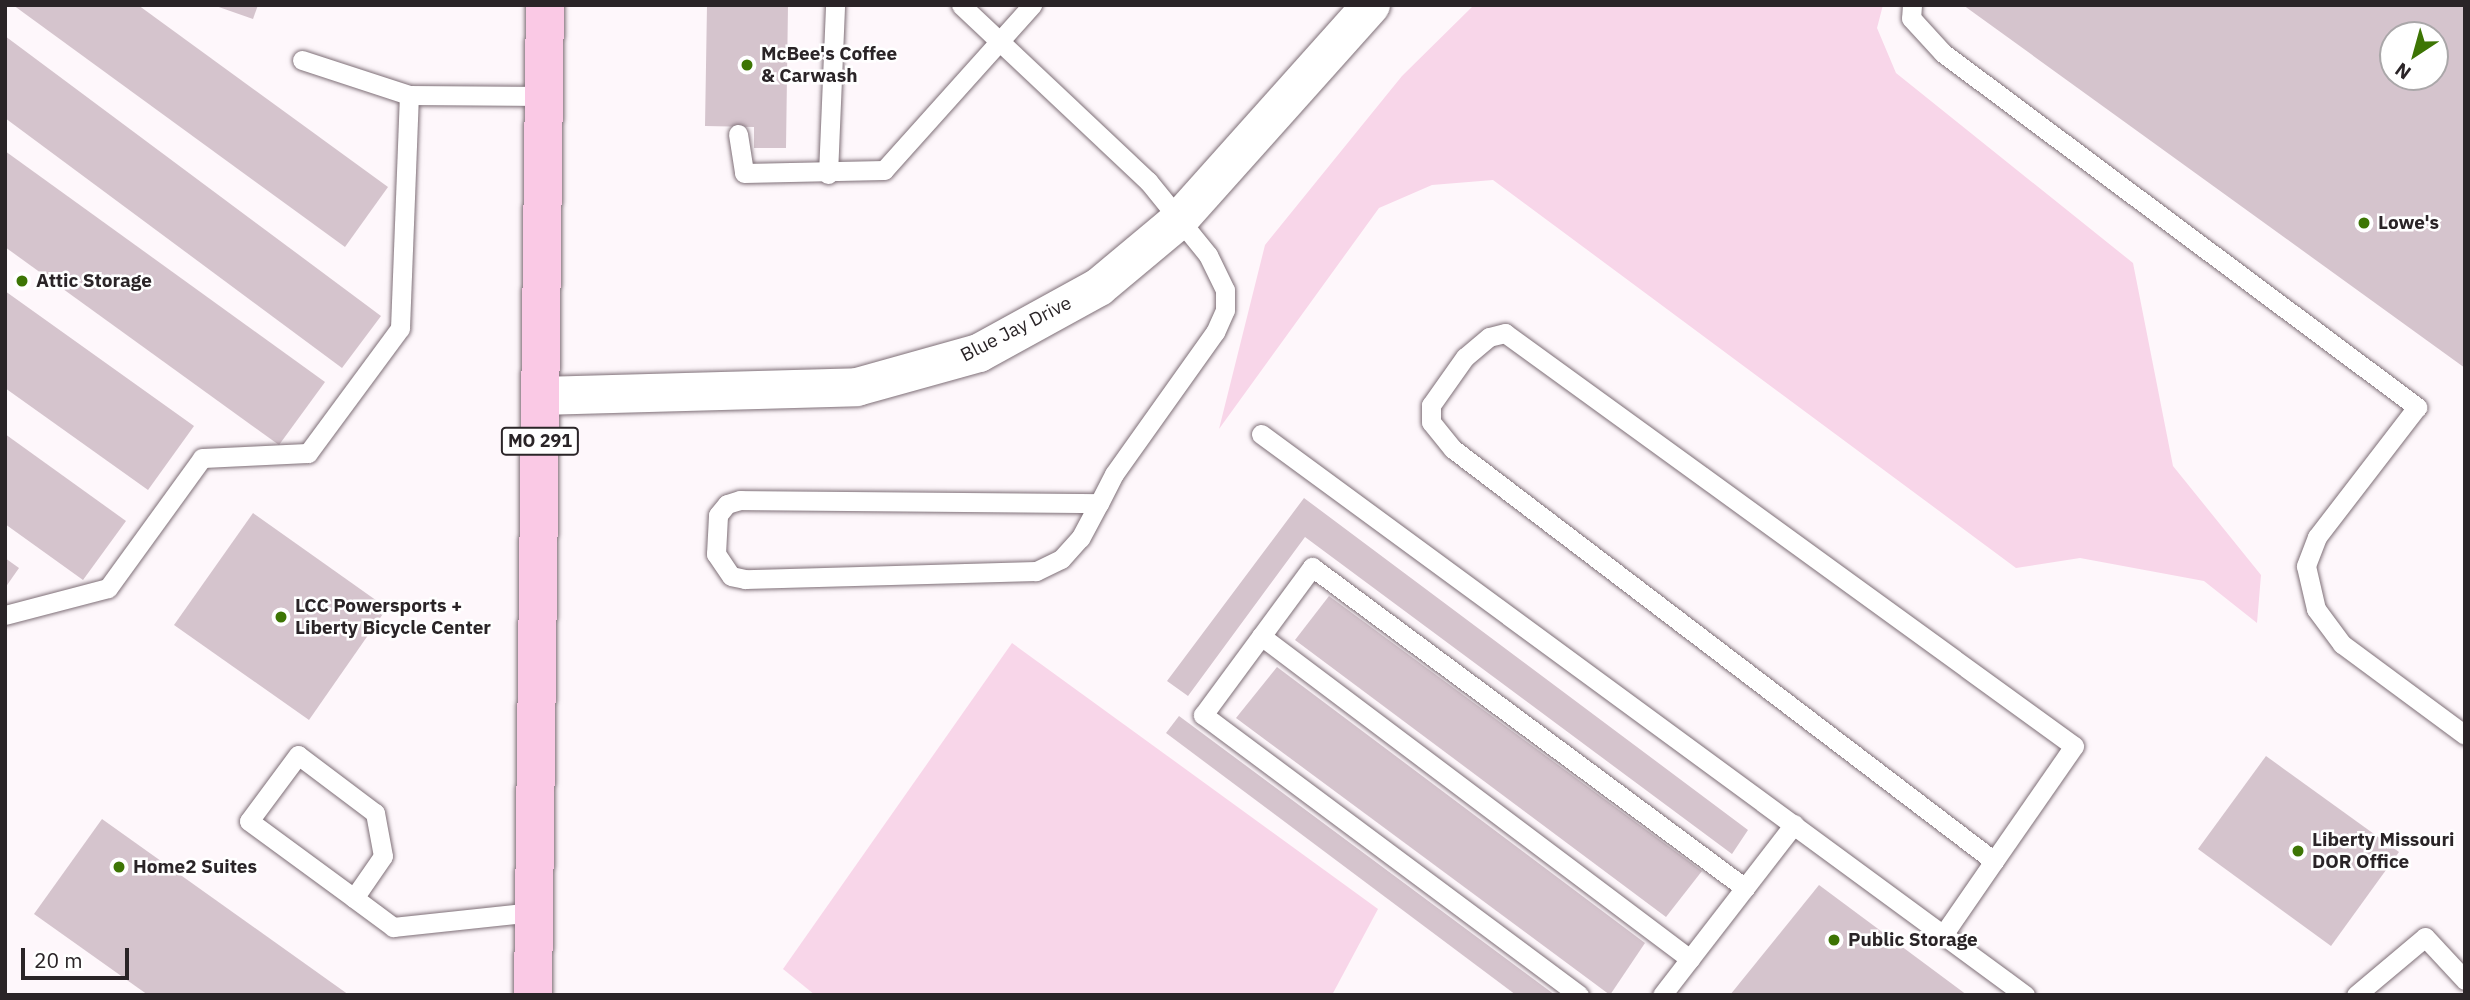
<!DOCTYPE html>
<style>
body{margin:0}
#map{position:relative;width:2470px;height:1000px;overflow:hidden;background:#fef7fb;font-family:"IBM Plex Sans",sans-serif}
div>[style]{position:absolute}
.green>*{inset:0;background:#f8d6e9}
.building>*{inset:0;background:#d5c4cd}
.roads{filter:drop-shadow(0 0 2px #7e6f77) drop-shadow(0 0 2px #7e6f77)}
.service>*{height:19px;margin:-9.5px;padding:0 9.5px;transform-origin:9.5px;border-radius:9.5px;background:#fff}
.minor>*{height:38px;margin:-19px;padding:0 19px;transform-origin:19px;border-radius:19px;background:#fff}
.primary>*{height:38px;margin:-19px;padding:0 19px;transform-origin:19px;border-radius:19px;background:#fac9e5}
.dots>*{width:19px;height:19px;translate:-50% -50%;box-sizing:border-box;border:4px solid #fff;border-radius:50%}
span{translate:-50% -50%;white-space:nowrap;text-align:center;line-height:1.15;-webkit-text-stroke:5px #fff;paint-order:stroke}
.shield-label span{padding:2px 5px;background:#fff;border:2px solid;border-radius:5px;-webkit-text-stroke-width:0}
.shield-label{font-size:18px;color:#2a2427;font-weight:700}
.poi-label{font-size:19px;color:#2a2427;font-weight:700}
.left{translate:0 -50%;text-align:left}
.street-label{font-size:19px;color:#2a2427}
.frame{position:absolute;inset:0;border:7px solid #2a2427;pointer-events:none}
.north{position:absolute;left:2379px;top:21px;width:70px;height:70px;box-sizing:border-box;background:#fff;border:2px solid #aaa7a9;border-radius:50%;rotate:216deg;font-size:19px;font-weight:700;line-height:28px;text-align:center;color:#2a2427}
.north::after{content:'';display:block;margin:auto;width:24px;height:32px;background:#3d7504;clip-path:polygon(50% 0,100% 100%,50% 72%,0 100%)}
.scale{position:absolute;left:21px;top:948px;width:108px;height:32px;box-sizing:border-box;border:4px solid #2a2427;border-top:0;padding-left:9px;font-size:21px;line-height:24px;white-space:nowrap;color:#2a2427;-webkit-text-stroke:5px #fff;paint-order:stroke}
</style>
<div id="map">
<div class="green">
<i style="clip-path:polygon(1474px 5px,1883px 5px,1877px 28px,1896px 73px,2133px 263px,2173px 466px,2261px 575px,2257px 623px,2204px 581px,2080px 558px,2016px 568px,1493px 180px,1432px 185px,1379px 208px,1219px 429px,1265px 245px,1402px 76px)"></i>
<i style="clip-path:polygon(1012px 643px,1378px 909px,1332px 995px,815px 995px,783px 969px)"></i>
</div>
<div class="building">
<i style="clip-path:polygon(13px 5px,138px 5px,388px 187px,345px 247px)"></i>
<i style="clip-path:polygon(213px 5px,258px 5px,253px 19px)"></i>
<i style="clip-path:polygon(707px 5px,788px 5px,786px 148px,754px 148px,754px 127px,705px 126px)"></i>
<i style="clip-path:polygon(evenodd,1963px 5px,2465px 5px,2465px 368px,1963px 5px,2393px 35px,2435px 35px,2435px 77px,2393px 77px,2393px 35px)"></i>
<i style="clip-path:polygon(5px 36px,381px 316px,342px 368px,5px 118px)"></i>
<i style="clip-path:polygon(5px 151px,325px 382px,279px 445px,5px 247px)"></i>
<i style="clip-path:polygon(5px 291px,194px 426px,148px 490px,5px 388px)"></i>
<i style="clip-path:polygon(5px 434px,126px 521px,83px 580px,5px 524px)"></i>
<i style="clip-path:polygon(1304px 498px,1748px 830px,1732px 854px,1305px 537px,1188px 696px,1167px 681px)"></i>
<i style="clip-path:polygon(253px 513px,387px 608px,309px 720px,174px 625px)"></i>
<i style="clip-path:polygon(5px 558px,19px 568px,5px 588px)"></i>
<i style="clip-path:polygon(1329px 596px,1702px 871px,1666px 917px,1295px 640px)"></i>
<i style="clip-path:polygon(1277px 667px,1645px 943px,1610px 995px,1236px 718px)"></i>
<i style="clip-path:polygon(1179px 716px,1555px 995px,1516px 995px,1166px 733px)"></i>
<i style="clip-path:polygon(2266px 756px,2399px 852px,2331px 946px,2198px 849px)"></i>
<i style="clip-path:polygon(102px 819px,349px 995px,148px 995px,34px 914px)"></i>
<i style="clip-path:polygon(1819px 885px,1967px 995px,1730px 995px)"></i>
</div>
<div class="roads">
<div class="service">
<i style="left:961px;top:5px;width:257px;rotate:43.3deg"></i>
<i style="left:1148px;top:181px;width:95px;rotate:51deg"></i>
<i style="left:1208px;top:255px;width:39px;rotate:64deg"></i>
<i style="left:1225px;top:290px;width:20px;rotate:90deg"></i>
<i style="left:1225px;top:310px;width:24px;rotate:114deg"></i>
<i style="left:1215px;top:332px;width:174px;rotate:125.4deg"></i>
<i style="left:1114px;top:474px;width:33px;rotate:117deg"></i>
<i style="left:1099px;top:503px;width:40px;rotate:118deg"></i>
<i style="left:1080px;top:538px;width:28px;rotate:132deg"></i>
<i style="left:1061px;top:559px;width:28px;rotate:154deg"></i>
<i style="left:1036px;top:571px;width:291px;rotate:178.4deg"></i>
<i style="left:745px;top:579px;width:14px;rotate:-168deg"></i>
<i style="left:731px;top:576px;width:27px;rotate:-124deg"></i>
<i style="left:716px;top:554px;width:39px;rotate:-87deg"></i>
<i style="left:718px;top:515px;width:14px;rotate:-51deg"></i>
<i style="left:727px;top:504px;width:14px;rotate:-17deg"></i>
<i style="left:740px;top:500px;width:359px;rotate:0.5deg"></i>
<i style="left:1912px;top:5px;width:13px;rotate:94deg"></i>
<i style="left:1911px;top:18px;width:47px;rotate:47.6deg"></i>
<i style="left:1943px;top:53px;width:592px;rotate:36.75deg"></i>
<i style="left:2417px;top:407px;width:164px;rotate:127.6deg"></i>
<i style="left:2317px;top:537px;width:31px;rotate:111deg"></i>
<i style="left:2306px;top:566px;width:44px;rotate:76.9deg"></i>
<i style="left:2316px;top:609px;width:44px;rotate:53.4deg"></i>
<i style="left:2342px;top:644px;width:153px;rotate:36.5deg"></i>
<i style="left:302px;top:60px;width:113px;rotate:18.1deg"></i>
<i style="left:409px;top:95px;width:135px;rotate:0.4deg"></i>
<i style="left:738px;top:134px;width:39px;rotate:81deg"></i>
<i style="left:744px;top:173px;width:140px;rotate:-1.2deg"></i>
<i style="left:884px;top:170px;width:222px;rotate:-48.1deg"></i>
<i style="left:828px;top:174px;width:169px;rotate:-87.6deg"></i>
<i style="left:1261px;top:434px;width:948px;rotate:36.29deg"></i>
<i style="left:5px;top:615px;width:106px;rotate:-14.7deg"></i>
<i style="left:108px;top:588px;width:160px;rotate:-54.1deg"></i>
<i style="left:202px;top:458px;width:106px;rotate:-2.7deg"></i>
<i style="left:308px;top:453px;width:155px;rotate:-53.6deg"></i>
<i style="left:400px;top:328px;width:233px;rotate:-87.8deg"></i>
<i style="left:1261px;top:636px;width:537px;rotate:36.98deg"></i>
<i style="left:354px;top:898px;width:51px;rotate:-55.4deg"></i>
<i style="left:383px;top:856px;width:44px;rotate:-100.5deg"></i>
<i style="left:375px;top:813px;width:96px;rotate:-143deg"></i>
<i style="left:298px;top:755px;width:82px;rotate:126.6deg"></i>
<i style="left:249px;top:821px;width:130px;rotate:36.3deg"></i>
<i style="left:354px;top:898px;width:49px;rotate:36.6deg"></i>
<i style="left:393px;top:927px;width:141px;rotate:-6.1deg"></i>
<i style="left:1943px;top:935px;width:90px;rotate:-55.4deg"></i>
<i style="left:1994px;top:861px;width:140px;rotate:-55.2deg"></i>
<i style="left:2074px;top:746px;width:703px;rotate:-144.03deg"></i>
<i style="left:1505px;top:333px;width:16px;rotate:166deg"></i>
<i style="left:1489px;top:337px;width:31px;rotate:140deg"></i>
<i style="left:1465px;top:357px;width:59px;rotate:125.3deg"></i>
<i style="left:1431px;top:405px;width:17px;rotate:90deg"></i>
<i style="left:1431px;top:422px;width:35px;rotate:51deg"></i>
<i style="left:1453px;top:449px;width:680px;rotate:37.29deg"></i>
<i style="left:1579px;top:995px;width:469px;rotate:-143.3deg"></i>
<i style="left:1203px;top:715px;width:184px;rotate:-53.6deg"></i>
<i style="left:1312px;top:567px;width:539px;rotate:36.55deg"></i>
<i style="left:1662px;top:995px;width:216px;rotate:-52.3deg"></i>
<i style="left:2356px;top:995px;width:90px;rotate:-40deg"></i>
<i style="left:2425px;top:937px;width:59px;rotate:47.1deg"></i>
</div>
<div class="minor">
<i style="left:541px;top:396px;width:316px;rotate:-1.6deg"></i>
<i style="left:857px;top:387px;width:127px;rotate:-15.6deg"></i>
<i style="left:979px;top:353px;width:137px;rotate:-28.8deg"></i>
<i style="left:1099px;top:287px;width:104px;rotate:-39.9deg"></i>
<i style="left:1179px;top:220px;width:288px;rotate:-48.2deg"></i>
</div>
<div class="primary">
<i style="left:533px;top:995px;width:990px;rotate:-89.31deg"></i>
</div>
</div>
<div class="dots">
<i style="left:747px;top:65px;background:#3d7504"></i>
<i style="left:2364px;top:223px;background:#3d7504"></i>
<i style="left:22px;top:281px;background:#3d7504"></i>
<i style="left:281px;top:617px;background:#3d7504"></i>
<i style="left:2298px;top:851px;background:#3d7504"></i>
<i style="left:119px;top:867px;background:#3d7504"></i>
<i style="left:1834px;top:940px;background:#3d7504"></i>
</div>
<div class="shield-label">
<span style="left:540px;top:441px">MO 291</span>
</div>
<div class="poi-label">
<span class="left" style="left:761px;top:65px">McBee's Coffee<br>&amp; Carwash</span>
<span class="left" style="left:2378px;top:223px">Lowe's</span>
<span class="left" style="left:36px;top:281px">Attic Storage</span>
<span class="left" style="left:295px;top:617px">LCC Powersports +<br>Liberty Bicycle Center</span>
<span class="left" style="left:2312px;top:851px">Liberty Missouri<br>DOR Office</span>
<span class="left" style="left:133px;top:867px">Home2 Suites</span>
<span class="left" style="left:1848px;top:940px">Public Storage</span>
</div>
<div class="street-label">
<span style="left:1016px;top:329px;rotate:-27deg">Blue Jay Drive</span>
</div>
<div class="frame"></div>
<div class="north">N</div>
<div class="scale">20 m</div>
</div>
